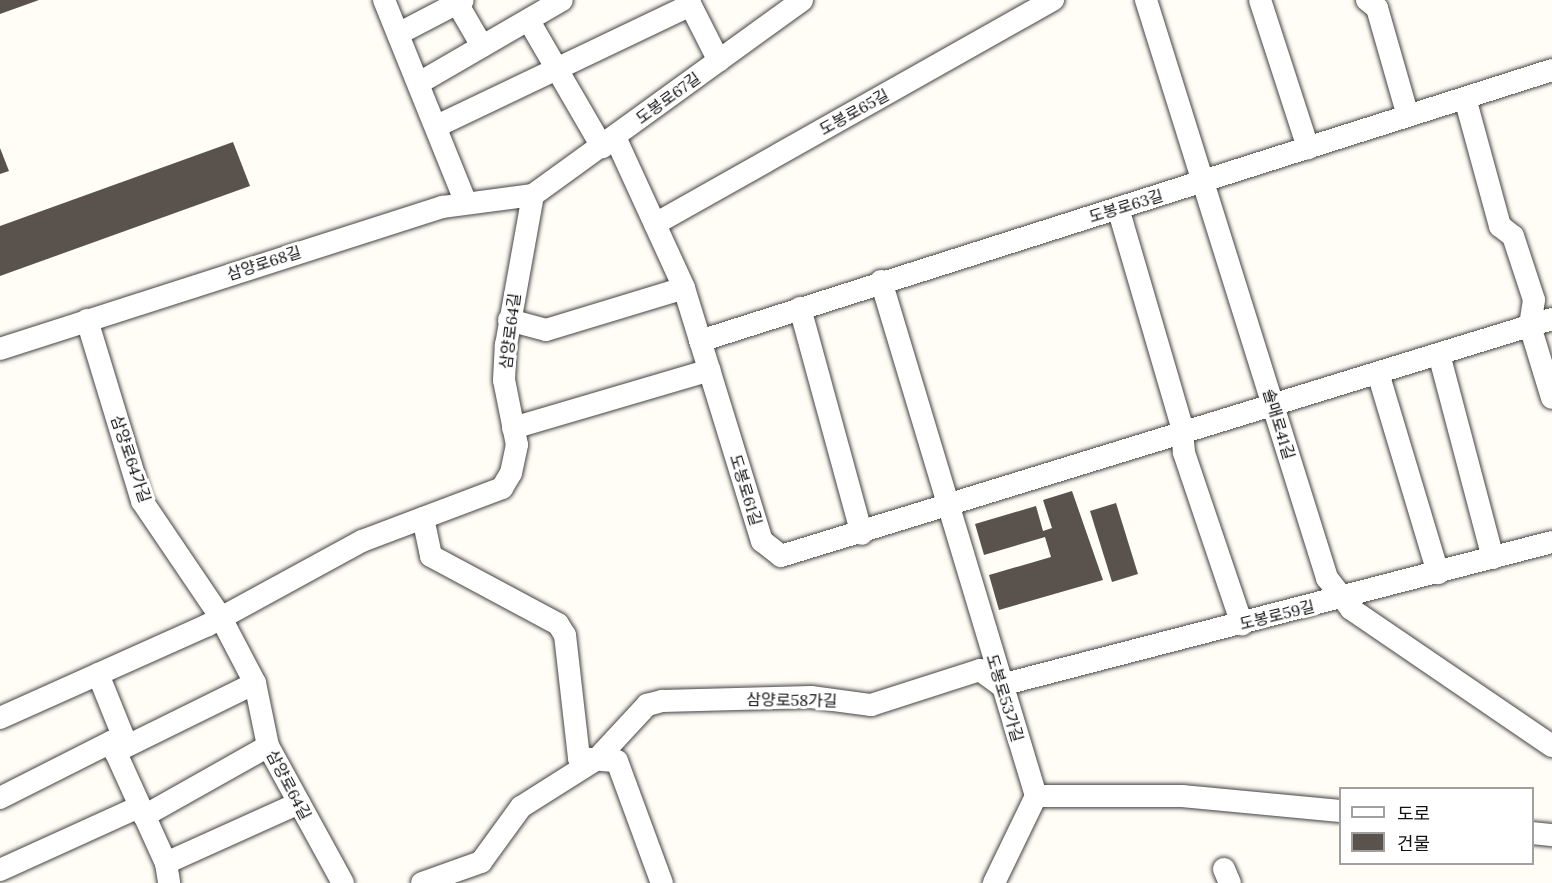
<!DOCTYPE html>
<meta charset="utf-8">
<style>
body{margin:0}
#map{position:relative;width:1552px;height:883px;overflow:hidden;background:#fffdf5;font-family:Lora,"Noto Sans KR",serif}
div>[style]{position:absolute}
.building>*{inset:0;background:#5a524d}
.roads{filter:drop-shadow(0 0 2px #444) drop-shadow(0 0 2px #444)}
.minor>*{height:22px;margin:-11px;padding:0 11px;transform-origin:11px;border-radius:11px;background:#fff}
span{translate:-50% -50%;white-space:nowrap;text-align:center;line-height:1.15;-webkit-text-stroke:6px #fff;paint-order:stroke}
.street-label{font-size:16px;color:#111}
.legend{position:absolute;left:1339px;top:787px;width:195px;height:78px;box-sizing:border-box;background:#fff;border:2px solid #a0a0a0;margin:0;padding:8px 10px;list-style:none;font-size:18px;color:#111}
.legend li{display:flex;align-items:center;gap:12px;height:30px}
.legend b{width:30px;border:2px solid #a0a0a0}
</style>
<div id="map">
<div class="building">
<i style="clip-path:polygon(0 0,39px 0,0 14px)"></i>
<i style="clip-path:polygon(233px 142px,250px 186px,0 276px,0 226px)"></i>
<i style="clip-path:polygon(0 148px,9px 171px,0 174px)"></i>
<i style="clip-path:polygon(1072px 491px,1103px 580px,999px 610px,989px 575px,1051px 557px,1045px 537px,984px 555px,975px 524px,1036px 506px,1043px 531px,1052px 528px,1043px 500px)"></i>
<i style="clip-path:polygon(1116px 503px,1138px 574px,1112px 582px,1090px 511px)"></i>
</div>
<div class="roads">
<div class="minor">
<i style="left:384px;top:0;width:219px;rotate:68deg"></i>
<i style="left:688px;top:0;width:68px;rotate:63.1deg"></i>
<i style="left:1146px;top:0;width:606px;rotate:72.61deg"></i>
<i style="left:1327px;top:578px;width:39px;rotate:52deg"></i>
<i style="left:1351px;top:609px;width:243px;rotate:34.3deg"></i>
<i style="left:1260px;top:0;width:156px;rotate:72deg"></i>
<i style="left:1367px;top:0;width:13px;rotate:39deg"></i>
<i style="left:1377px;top:8px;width:112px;rotate:74deg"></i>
<i style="left:457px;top:3px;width:50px;rotate:59.8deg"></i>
<i style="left:529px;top:21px;width:146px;rotate:59.9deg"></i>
<i style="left:398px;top:34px;width:73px;rotate:-27.6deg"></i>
<i style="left:419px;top:83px;width:165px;rotate:-30.1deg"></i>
<i style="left:1465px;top:98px;width:133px;rotate:74.7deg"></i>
<i style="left:1500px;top:226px;width:16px;rotate:38deg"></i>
<i style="left:1513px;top:236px;width:67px;rotate:71.8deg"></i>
<i style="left:1534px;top:300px;width:26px;rotate:99deg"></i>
<i style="left:1530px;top:326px;width:75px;rotate:73deg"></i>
<i style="left:437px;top:126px;width:281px;rotate:-25.5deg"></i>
<i style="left:615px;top:137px;width:166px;rotate:65.4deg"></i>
<i style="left:684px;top:288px;width:265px;rotate:72.9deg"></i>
<i style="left:762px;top:541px;width:24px;rotate:38deg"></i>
<i style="left:781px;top:556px;width:807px;rotate:-17.09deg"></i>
<i style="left:533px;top:195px;width:332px;rotate:-35.9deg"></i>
<i style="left:1118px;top:208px;width:224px;rotate:73.7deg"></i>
<i style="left:1181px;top:423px;width:30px;rotate:84deg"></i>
<i style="left:1184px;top:453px;width:181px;rotate:71.3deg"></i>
<i style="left:655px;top:224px;width:457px;rotate:-29.4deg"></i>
<i style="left:881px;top:281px;width:538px;rotate:73.25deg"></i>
<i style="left:1036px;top:796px;width:97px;rotate:115.8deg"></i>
<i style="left:800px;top:308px;width:234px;rotate:74.7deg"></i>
<i style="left:87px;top:320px;width:189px;rotate:73.1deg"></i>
<i style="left:142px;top:501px;width:139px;rotate:55.9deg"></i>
<i style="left:220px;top:616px;width:76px;rotate:62.4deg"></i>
<i style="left:255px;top:683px;width:64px;rotate:78.3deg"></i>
<i style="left:268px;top:746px;width:156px;rotate:61.3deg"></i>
<i style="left:509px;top:320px;width:38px;rotate:15deg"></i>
<i style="left:546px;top:330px;width:144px;rotate:-16.9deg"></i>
<i style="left:700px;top:341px;width:894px;rotate:-17.64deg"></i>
<i style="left:0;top:349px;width:465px;rotate:-17.8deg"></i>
<i style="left:443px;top:207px;width:91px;rotate:-7.6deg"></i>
<i style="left:1439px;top:354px;width:211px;rotate:75.2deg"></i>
<i style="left:1378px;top:373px;width:209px;rotate:73.3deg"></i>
<i style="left:513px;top:428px;width:205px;rotate:-16.4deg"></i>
<i style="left:423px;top:518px;width:39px;rotate:78deg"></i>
<i style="left:431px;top:556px;width:144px;rotate:28.2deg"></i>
<i style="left:558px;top:624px;width:13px;rotate:58deg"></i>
<i style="left:565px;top:635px;width:124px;rotate:83.5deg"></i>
<i style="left:579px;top:758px;width:38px;rotate:5deg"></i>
<i style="left:617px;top:761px;width:130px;rotate:69.8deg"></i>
<i style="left:98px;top:674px;width:67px;rotate:68deg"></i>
<i style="left:123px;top:736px;width:13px;rotate:153deg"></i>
<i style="left:111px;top:742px;width:133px;rotate:65.6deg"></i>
<i style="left:166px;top:863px;width:20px;rotate:81deg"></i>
<i style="left:0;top:718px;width:228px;rotate:-24.1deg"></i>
<i style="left:208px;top:625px;width:175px;rotate:-28.6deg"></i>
<i style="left:362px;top:541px;width:150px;rotate:-20.7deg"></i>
<i style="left:502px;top:488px;width:17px;rotate:-59deg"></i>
<i style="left:511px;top:473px;width:29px;rotate:-78deg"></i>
<i style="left:517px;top:445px;width:66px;rotate:-101.3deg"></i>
<i style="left:504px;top:380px;width:35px;rotate:-87deg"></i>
<i style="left:506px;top:345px;width:152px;rotate:-79.8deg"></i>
<i style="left:115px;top:752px;width:156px;rotate:-26.2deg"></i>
<i style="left:1036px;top:796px;width:146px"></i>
<i style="left:1182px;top:796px;width:159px;rotate:5.4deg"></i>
<i style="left:0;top:798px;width:124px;rotate:-26.8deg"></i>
<i style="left:144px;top:816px;width:142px;rotate:-29.4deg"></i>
<i style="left:1532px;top:833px;width:20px;rotate:6deg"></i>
<i style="left:166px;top:863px;width:146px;rotate:-24.3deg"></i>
<i style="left:1224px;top:869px;width:15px;rotate:67deg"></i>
<i style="left:0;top:870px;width:153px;rotate:-24.4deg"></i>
<i style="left:422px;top:883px;width:63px;rotate:-19.6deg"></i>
<i style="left:481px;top:862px;width:68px;rotate:-54deg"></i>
<i style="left:521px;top:807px;width:90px;rotate:-32.3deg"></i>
<i style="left:597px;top:759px;width:74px;rotate:-47.2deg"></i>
<i style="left:647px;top:705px;width:16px;rotate:-15deg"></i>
<i style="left:662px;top:701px;width:149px;rotate:-1.5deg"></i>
<i style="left:811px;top:697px;width:61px;rotate:7.6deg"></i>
<i style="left:871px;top:705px;width:114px;rotate:-17.8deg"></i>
<i style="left:980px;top:670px;width:26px;rotate:36deg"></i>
<i style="left:1001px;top:685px;width:569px;rotate:-14.55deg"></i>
</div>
</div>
<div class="street-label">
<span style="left:668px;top:98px;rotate:-36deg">도봉로67길</span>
<span style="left:854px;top:112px;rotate:-29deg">도봉로65길</span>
<span style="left:1126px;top:206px;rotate:-17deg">도봉로63길</span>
<span style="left:264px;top:263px;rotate:-18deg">삼양로68길</span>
<span style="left:510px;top:331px;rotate:-83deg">삼양로64길</span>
<span style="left:1279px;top:424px;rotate:73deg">솔매로41길</span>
<span style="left:131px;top:459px;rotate:71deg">삼양로64가길</span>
<span style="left:746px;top:490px;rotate:73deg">도봉로61길</span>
<span style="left:1277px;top:615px;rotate:-14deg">도봉로59길</span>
<span style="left:1005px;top:698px;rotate:73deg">도봉로53가길</span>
<span style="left:792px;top:700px;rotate:1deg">삼양로58가길</span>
<span style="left:289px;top:785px;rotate:62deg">삼양로64길</span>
</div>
<ul class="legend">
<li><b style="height:8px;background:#fff"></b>도로</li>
<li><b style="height:16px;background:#5a524d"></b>건물</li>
</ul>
</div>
